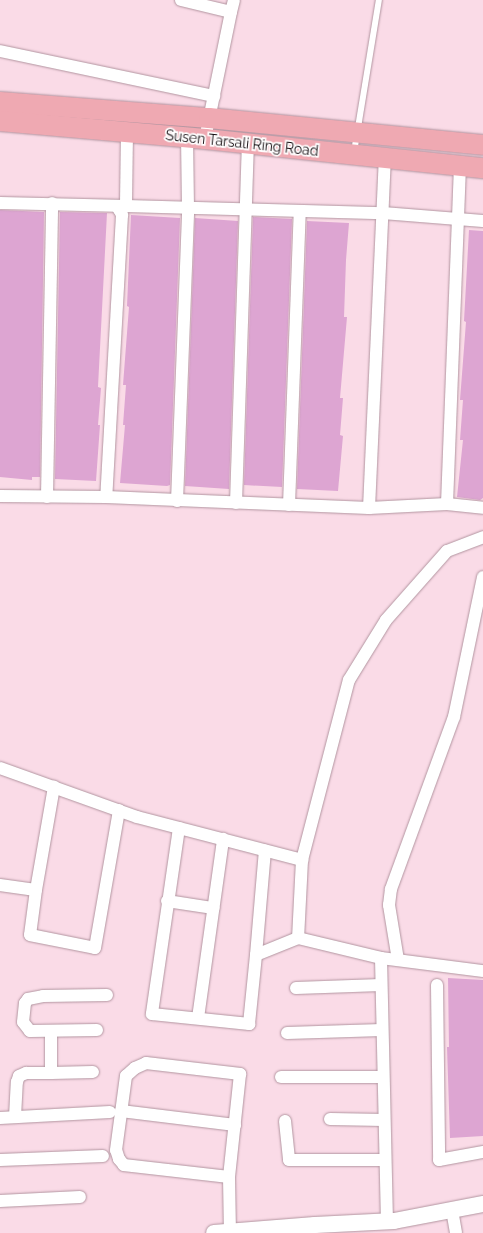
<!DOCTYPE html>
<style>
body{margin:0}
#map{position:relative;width:483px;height:1233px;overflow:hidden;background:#fadbe7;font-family:Raleway,sans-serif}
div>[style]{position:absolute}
.building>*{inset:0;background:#dda5d2}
.roads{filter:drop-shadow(0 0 1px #b295a0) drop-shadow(0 0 1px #b295a0)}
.service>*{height:6px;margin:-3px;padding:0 3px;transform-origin:3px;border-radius:3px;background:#fff}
.minor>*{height:12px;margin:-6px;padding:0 6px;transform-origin:6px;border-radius:6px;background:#fff}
.tertiary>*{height:16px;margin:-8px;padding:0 8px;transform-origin:8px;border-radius:8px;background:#fff}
.primary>*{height:20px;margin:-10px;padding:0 10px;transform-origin:10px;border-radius:10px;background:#efa9b2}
span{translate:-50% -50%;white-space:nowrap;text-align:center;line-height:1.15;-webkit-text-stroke:3.5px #fff;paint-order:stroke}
.street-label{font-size:14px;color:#130a0e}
</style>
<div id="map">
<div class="building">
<i style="clip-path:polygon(0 210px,44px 212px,40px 477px,32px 477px,32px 480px,0 477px)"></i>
<i style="clip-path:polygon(60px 212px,107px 213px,98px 387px,101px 388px,98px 425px,100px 425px,96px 481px,55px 479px)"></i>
<i style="clip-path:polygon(131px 215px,180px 218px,170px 485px,167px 486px,120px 483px,125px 425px,123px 425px,126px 385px,123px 385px,129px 307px,127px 306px)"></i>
<i style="clip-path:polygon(253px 217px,292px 219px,282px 487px,244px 485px)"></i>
<i style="clip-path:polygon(195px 218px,238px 221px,229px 489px,185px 486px)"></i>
<i style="clip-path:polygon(307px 221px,349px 223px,346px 260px,344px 317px,347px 317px,340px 398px,343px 398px,340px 435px,343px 436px,338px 491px,297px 489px)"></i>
<i style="clip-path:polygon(469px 230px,483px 231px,483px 498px,480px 500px,457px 497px,463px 440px,460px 440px,463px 400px,460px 400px,466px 322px,464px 321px)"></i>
<i style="clip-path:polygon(448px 978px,483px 980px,483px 1136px,450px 1138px,447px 1047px,449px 1047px)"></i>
</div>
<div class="roads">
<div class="service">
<i style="left:354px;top:152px;width:154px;rotate:-80.7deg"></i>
</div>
<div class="minor">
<i style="left:181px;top:0;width:51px;rotate:13.5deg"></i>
<i style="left:231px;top:12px;width:130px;rotate:101.6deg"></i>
<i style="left:231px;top:12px;width:12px;rotate:-76deg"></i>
<i style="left:0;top:51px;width:219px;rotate:11.9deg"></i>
<i style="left:127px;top:132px;width:74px;rotate:90.8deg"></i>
<i style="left:126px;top:206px;width:257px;rotate:1.6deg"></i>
<i style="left:383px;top:213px;width:100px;rotate:4.6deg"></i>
<i style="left:0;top:203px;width:126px;rotate:1.4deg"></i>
<i style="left:126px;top:206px;width:8px;rotate:157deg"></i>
<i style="left:119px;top:209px;width:7px;rotate:63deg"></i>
<i style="left:122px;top:215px;width:282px;rotate:93.2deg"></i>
<i style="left:0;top:496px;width:106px;rotate:0.5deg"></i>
<i style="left:106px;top:497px;width:263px;rotate:2.4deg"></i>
<i style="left:369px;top:508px;width:351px;rotate:-87.4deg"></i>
<i style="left:47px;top:497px;width:294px;rotate:-89deg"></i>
<i style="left:177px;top:501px;width:293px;rotate:-87.8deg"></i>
<i style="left:188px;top:208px;width:71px;rotate:-90.8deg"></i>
<i style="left:236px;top:503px;width:360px;rotate:-88.1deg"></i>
<i style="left:447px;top:504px;width:339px;rotate:-87.8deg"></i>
<i style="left:289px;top:505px;width:294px;rotate:-87.9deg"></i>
<i style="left:369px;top:508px;width:78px;rotate:-2.9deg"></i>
<i style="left:447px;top:504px;width:36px;rotate:6deg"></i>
<i style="left:0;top:768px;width:145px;rotate:19.7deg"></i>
<i style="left:137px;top:817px;width:171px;rotate:14.6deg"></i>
<i style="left:302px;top:860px;width:78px;rotate:92.9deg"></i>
<i style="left:298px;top:938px;width:85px;rotate:13.5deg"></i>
<i style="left:381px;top:958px;width:103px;rotate:7.3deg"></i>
<i style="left:179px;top:828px;width:188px;rotate:98.3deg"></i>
<i style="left:152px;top:1014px;width:98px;rotate:5.9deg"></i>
<i style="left:249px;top:1024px;width:69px;rotate:-84.2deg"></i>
<i style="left:256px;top:955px;width:45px;rotate:-22deg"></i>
<i style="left:302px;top:860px;width:186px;rotate:-75.4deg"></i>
<i style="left:349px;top:680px;width:70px;rotate:-58.3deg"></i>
<i style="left:386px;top:620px;width:92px;rotate:-48.5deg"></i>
<i style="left:447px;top:551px;width:39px;rotate:-21deg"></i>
<i style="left:0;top:885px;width:36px;rotate:8deg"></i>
<i style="left:36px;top:890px;width:105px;rotate:-80.1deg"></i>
<i style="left:36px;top:890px;width:45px;rotate:97.6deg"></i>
<i style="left:30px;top:935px;width:66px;rotate:11.3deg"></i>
<i style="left:95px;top:948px;width:140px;rotate:-80.1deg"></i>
<i style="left:167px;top:901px;width:47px;rotate:8.7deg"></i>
<i style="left:256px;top:955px;width:105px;rotate:-85.1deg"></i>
<i style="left:381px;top:958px;width:264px;rotate:88.7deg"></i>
<i style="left:398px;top:960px;width:56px;rotate:-99.3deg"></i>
<i style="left:389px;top:905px;width:16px;rotate:-83deg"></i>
<i style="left:391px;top:889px;width:183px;rotate:-69.9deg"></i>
<i style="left:454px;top:717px;width:143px;rotate:-78.3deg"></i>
<i style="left:437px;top:985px;width:175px;rotate:89.3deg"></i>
<i style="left:439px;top:1160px;width:45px;rotate:-10.3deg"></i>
<i style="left:296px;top:988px;width:85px;rotate:-2deg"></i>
<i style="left:198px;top:1018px;width:181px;rotate:-82deg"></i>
<i style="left:97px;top:1030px;width:67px;rotate:179.1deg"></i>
<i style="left:30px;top:1031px;width:11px;rotate:-128deg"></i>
<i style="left:23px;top:1022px;width:19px;rotate:-84deg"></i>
<i style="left:25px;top:1003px;width:5px;rotate:-53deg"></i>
<i style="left:28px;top:999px;width:15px;rotate:-11deg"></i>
<i style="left:43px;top:996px;width:64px;rotate:-0.9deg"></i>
<i style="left:287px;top:1033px;width:95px;rotate:-1.8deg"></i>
<i style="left:51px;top:1073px;width:42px;rotate:-1.4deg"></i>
<i style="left:281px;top:1077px;width:102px"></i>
<i style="left:121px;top:1111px;width:115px;rotate:7deg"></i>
<i style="left:15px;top:1117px;width:35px;rotate:-87deg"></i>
<i style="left:17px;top:1082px;width:6px;rotate:-72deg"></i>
<i style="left:19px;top:1076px;width:8px;rotate:-23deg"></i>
<i style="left:26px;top:1073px;width:25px"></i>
<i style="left:51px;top:1073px;width:42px;rotate:-90deg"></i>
<i style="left:0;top:1118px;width:110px;rotate:-3.1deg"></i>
<i style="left:330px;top:1119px;width:54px;rotate:1.1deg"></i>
<i style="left:285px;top:1121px;width:39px;rotate:84deg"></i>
<i style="left:289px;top:1160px;width:96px"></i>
<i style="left:0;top:1160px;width:103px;rotate:-2.2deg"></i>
<i style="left:229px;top:1177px;width:106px;rotate:-173.5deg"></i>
<i style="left:124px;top:1165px;width:8px;rotate:-130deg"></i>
<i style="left:119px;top:1159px;width:9px;rotate:-108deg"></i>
<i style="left:116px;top:1150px;width:75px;rotate:-82.3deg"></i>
<i style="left:126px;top:1076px;width:12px;rotate:-42deg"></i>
<i style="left:135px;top:1068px;width:12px;rotate:-24deg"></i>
<i style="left:146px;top:1063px;width:95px;rotate:6.7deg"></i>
<i style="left:240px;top:1074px;width:104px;rotate:96.1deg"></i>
<i style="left:229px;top:1177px;width:55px;rotate:89deg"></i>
<i style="left:0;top:1201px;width:80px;rotate:-2.9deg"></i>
<i style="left:452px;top:1210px;width:23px;rotate:80deg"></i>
</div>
<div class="tertiary">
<i style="left:214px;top:1233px;width:101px;rotate:-4.5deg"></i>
<i style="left:315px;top:1225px;width:79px;rotate:-2.9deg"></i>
<i style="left:394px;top:1221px;width:91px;rotate:-10.8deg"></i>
</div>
<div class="primary">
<i style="left:0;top:102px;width:210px;rotate:4.4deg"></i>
<i style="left:209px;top:118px;width:275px;rotate:5.6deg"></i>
<i style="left:0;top:121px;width:206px;rotate:5deg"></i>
<i style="left:205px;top:139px;width:280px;rotate:6deg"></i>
</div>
</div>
<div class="street-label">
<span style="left:242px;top:143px;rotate:6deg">Susen Tarsali Ring Road</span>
</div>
</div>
